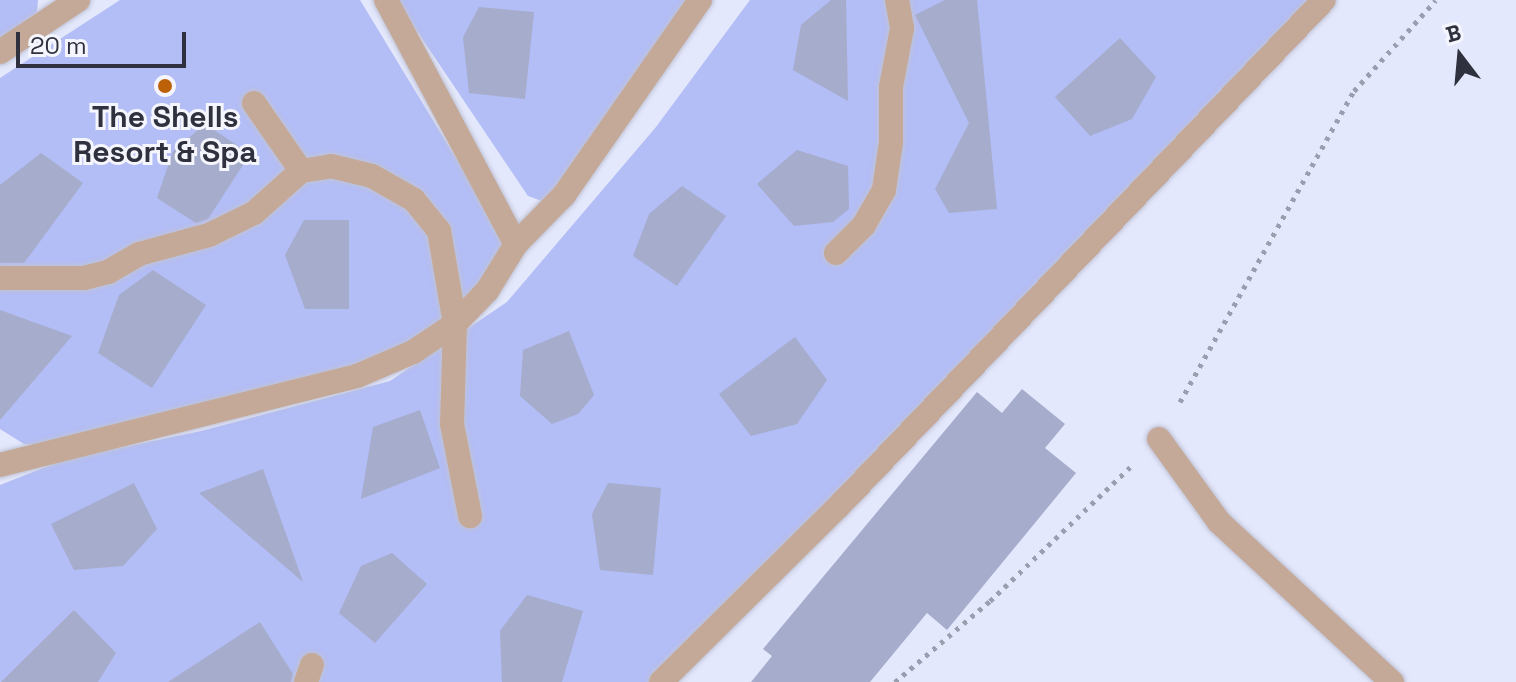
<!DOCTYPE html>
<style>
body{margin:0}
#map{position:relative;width:1516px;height:682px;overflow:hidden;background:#e4e8fc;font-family:"Space Grotesk",sans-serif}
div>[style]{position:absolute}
.green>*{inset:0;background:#b3bdf6}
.building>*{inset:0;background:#a6accb}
.path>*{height:5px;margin-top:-2.5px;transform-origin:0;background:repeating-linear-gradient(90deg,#9a9eaf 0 4px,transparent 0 10px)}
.roads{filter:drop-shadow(0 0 2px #c0c3d6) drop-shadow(0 0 2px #c0c3d6)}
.minor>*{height:24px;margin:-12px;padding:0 12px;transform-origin:12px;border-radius:12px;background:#c4a998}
.dots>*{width:22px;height:22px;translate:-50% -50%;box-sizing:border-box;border:4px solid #f5f6fd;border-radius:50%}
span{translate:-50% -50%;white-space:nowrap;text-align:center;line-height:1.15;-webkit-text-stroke:6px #f5f6fd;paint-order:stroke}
.poi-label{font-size:30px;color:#2f313e;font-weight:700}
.north{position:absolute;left:1420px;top:16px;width:80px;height:80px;-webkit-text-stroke:6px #f5f6fd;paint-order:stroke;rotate:344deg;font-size:22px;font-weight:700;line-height:32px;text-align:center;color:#2f313e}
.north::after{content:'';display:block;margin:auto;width:28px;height:36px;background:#2f313e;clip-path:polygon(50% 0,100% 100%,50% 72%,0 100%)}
.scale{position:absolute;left:16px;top:32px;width:170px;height:36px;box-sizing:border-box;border:4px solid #2f313e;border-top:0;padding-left:10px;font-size:24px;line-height:28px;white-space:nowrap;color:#2f313e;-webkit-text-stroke:6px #f5f6fd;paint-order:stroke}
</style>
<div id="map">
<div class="green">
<i style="clip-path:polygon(0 0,38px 0,37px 12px,0 40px)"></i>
<i style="clip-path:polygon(120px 0,360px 0,502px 234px,503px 245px,483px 286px,447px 322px,354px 372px,38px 445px,24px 444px,0 429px,0 78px)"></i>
<i style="clip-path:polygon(396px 0,694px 0,559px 194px,542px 201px,528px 196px)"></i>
<i style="clip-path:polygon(750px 0,1318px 0,650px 682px,0 682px,0 485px,66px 459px,201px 431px,390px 381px,507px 302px,656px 127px)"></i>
</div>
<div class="building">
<i style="clip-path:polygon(831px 0,846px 0,848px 101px,793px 70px,801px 25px)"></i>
<i style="clip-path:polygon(945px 0,977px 0,997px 209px,949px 213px,935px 189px,969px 123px,915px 15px)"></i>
<i style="clip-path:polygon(479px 7px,534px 12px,525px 99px,469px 93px,463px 37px)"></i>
<i style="clip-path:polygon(1120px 38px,1156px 77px,1132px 119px,1090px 136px,1055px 97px)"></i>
<i style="clip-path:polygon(205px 124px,250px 154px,208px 219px,196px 223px,157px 198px,173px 151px)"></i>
<i style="clip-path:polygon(797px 150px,848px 166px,849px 209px,833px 222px,794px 226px,757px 184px)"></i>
<i style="clip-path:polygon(41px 153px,83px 183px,24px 263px,0 263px,0 185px)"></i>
<i style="clip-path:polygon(682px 186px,726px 216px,677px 286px,633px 256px,649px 214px)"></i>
<i style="clip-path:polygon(304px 220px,349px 220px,349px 309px,305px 309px,285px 255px)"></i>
<i style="clip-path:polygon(153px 270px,206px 305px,152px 388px,98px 353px,119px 295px)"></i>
<i style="clip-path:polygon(0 310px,72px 336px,0 420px)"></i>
<i style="clip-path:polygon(569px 331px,594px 395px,578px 414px,552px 424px,520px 396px,523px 350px)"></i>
<i style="clip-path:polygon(795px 337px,827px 380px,797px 424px,751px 436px,719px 394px)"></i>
<i style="clip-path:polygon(1022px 389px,1065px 424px,1045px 448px,1076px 473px,947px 630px,927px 613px,870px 682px,751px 682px,772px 656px,763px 649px,977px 392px,1002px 413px)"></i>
<i style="clip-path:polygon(420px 410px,440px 468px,361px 499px,373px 427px)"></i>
<i style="clip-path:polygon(263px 469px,303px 582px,199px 493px)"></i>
<i style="clip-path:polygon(134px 483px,157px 529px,123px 566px,74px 570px,51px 524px)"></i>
<i style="clip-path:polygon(608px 483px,661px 488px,653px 575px,600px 570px,592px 514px)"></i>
<i style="clip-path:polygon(392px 553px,427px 584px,375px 643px,339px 613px,361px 566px)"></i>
<i style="clip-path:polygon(527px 595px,583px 611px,562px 682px,502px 682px,500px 631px)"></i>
<i style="clip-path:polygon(74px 610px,116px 653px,98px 682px,1px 682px)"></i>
<i style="clip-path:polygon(260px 622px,293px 674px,291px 682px,168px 682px)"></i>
</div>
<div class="path">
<i style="left:1180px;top:402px;width:356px;rotate:-60.8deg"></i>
<i style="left:1354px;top:91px;width:122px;rotate:-48deg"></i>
<i style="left:895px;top:682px;width:125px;rotate:-40.5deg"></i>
<i style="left:990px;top:601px;width:194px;rotate:-43.7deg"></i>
</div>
<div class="roads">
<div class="minor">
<i style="left:386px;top:0;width:276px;rotate:62deg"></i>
<i style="left:0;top:52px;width:94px;rotate:-33.7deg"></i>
<i style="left:254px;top:103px;width:83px;rotate:55.3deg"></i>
<i style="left:836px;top:253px;width:40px;rotate:-45deg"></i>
<i style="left:864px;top:225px;width:40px;rotate:-60.3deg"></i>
<i style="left:884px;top:190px;width:49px;rotate:-81.7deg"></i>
<i style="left:891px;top:142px;width:55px;rotate:-90deg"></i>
<i style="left:891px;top:87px;width:60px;rotate:-79.4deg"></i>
<i style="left:902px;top:28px;width:28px;rotate:-100deg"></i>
<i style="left:0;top:278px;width:84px"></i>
<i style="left:84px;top:278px;width:25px;rotate:-14deg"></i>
<i style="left:108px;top:272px;width:36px;rotate:-30deg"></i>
<i style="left:139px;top:254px;width:73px;rotate:-15.2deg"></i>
<i style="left:209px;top:235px;width:50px;rotate:-26.1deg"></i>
<i style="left:254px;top:213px;width:63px;rotate:-41.8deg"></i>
<i style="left:301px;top:171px;width:30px;rotate:-9deg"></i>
<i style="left:331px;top:166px;width:42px;rotate:13.7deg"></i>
<i style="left:372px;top:176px;width:48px;rotate:29.7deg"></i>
<i style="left:414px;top:200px;width:40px;rotate:51deg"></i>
<i style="left:439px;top:231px;width:94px;rotate:80.2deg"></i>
<i style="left:455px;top:324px;width:100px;rotate:91.7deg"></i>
<i style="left:452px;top:424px;width:94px;rotate:78.9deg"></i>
<i style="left:1159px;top:439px;width:102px;rotate:54.1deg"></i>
<i style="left:1219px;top:522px;width:236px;rotate:42.8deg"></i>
<i style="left:0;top:465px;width:368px;rotate:-14deg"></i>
<i style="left:357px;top:376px;width:61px;rotate:-23.2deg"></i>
<i style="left:413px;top:352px;width:50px;rotate:-33.7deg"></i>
<i style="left:455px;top:324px;width:46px;rotate:-45.9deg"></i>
<i style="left:487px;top:291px;width:55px;rotate:-58.3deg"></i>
<i style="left:516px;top:244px;width:69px;rotate:-45.6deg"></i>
<i style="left:564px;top:195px;width:238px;rotate:-55.1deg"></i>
<i style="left:306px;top:682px;width:18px;rotate:-71deg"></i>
<i style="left:661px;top:682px;width:252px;rotate:-44.7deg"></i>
<i style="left:840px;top:505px;width:699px;rotate:-46.22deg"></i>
</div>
</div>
<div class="dots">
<i style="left:165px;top:86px;background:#bd6109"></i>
</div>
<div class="poi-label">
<span style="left:165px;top:134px">The Shells<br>Resort &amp; Spa</span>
</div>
<div class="north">B</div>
<div class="scale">20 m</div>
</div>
